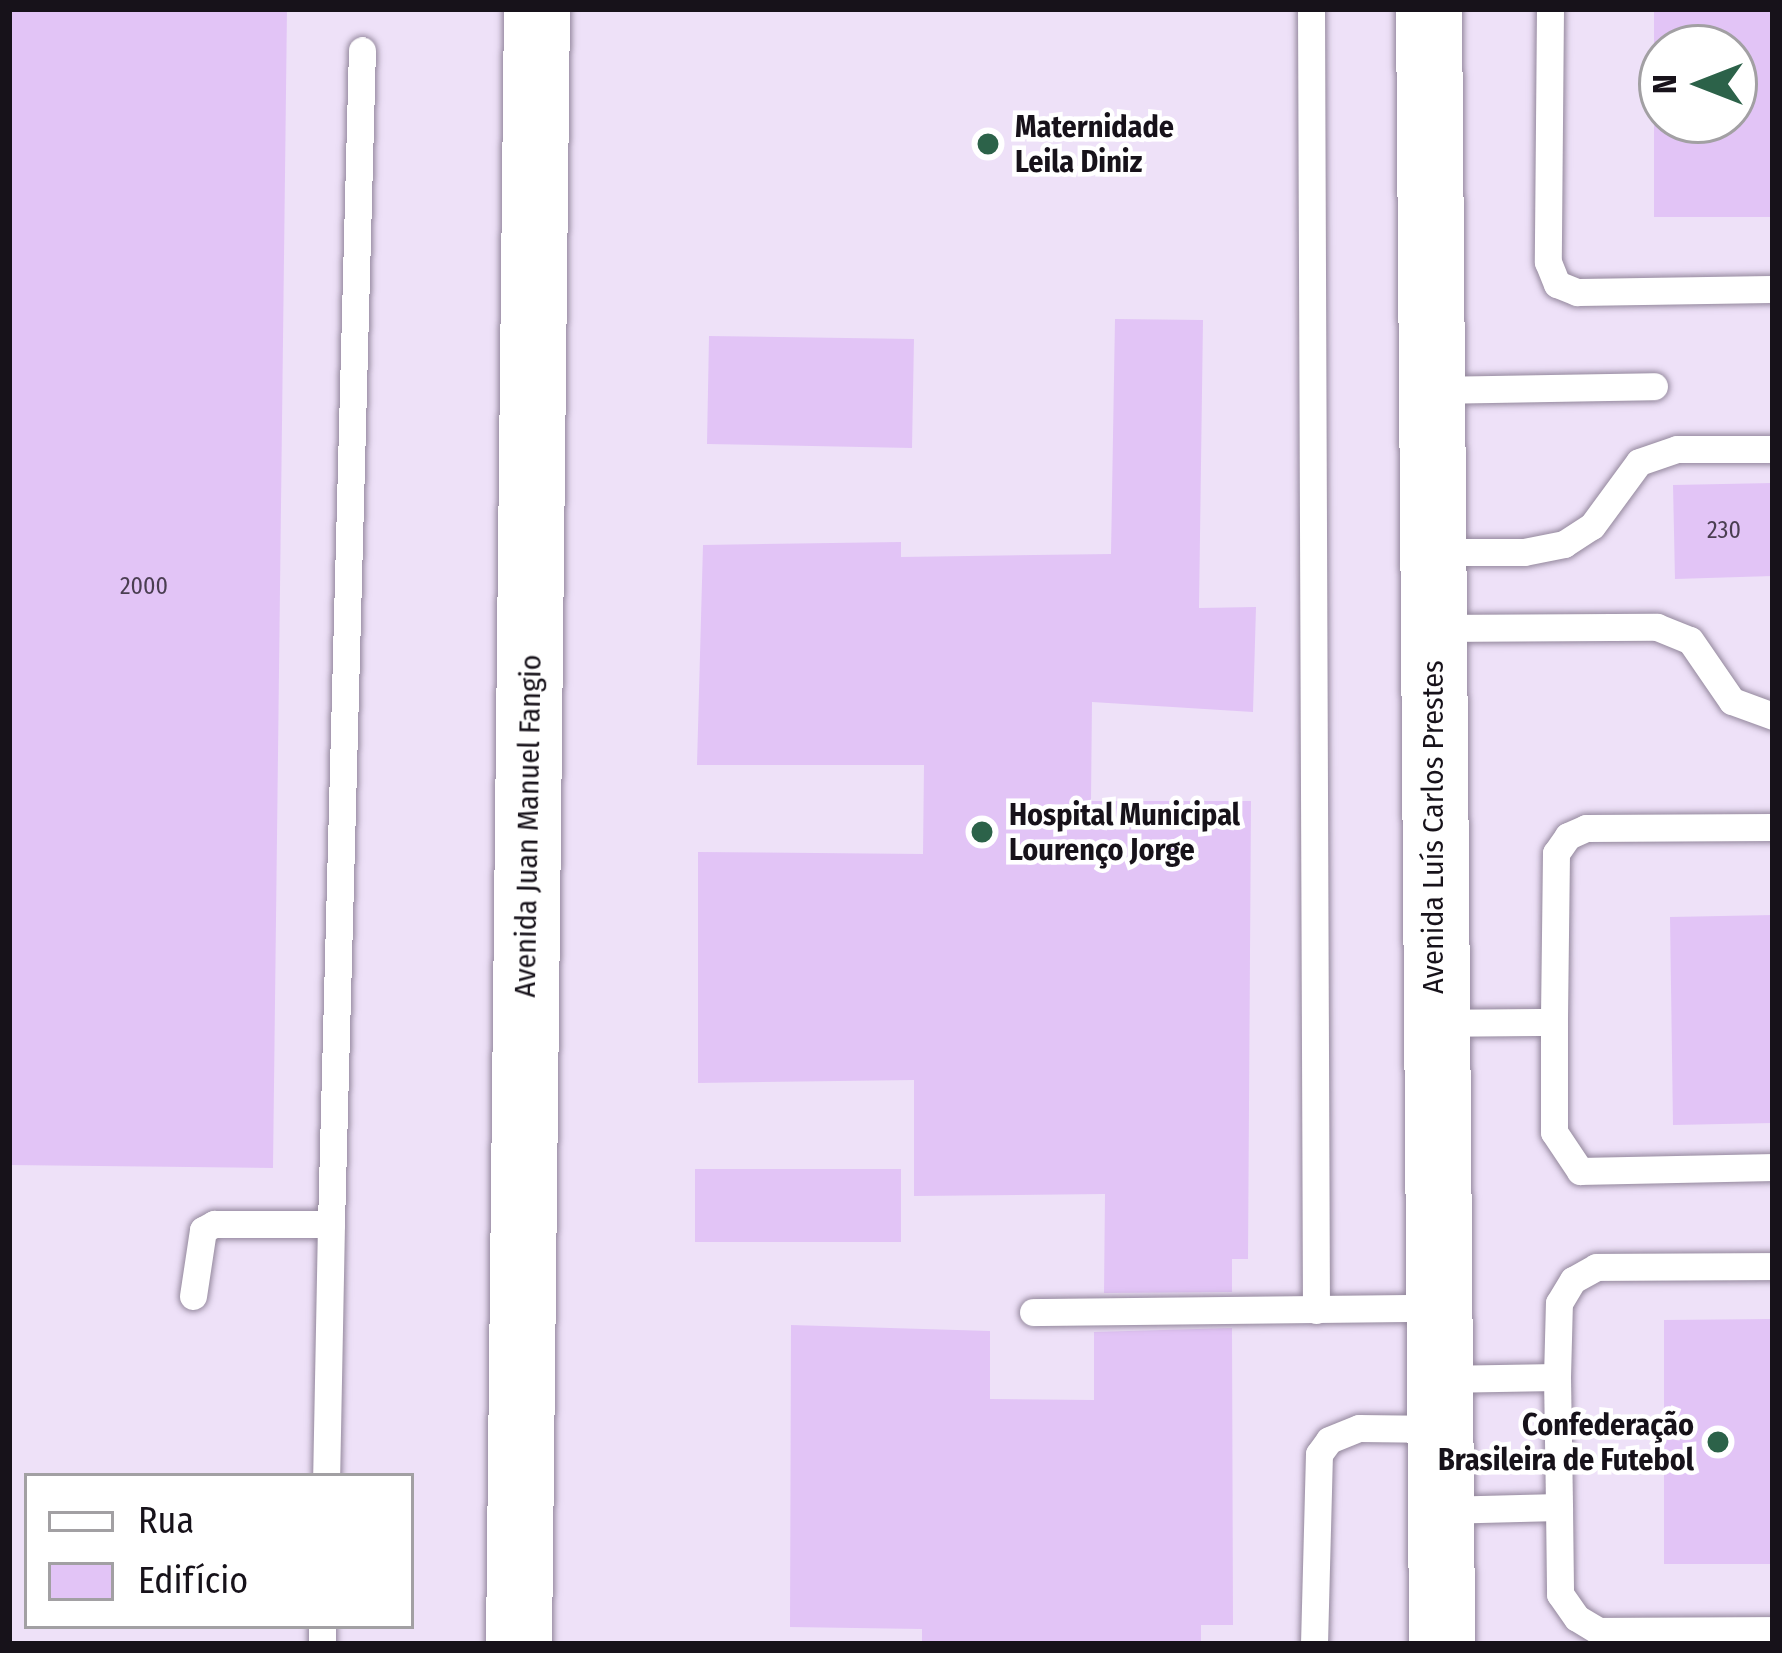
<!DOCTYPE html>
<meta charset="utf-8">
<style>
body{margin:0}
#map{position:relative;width:1782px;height:1653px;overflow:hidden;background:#eee1f8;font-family:"Fira Sans Condensed",sans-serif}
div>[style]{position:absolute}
.building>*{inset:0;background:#e2c4f6}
.roads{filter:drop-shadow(0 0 3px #93879c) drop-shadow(0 0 3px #93879c)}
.service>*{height:27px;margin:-13.5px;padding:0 13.5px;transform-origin:13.5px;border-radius:13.5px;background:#fff}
.tertiary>*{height:66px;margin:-33px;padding:0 33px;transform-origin:33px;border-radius:33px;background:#fff}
.dots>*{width:33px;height:33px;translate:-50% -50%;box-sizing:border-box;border:6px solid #fff;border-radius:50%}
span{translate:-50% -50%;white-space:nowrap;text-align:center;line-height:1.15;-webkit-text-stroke:9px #fff;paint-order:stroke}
.number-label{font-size:24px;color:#4a3e51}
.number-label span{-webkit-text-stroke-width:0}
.poi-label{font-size:30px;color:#17121a;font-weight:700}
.left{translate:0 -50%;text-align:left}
.right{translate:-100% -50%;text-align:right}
.street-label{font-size:30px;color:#17121a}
.frame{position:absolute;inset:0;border:12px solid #17121a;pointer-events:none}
.legend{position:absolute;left:24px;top:1473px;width:390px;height:156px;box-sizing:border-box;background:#fff;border:3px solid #a2a0a3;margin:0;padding:15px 21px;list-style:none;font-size:36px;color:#17121a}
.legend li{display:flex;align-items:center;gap:24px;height:60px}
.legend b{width:60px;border:3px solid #a2a0a3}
.north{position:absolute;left:1638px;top:24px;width:120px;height:120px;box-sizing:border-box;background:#fff;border:3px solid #a2a0a3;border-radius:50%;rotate:270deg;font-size:33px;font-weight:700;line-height:48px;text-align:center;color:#17121a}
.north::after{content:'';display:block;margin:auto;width:42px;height:54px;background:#2c6249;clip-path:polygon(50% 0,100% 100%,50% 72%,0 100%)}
</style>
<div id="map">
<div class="building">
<i style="clip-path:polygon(9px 9px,287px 9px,273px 1168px,9px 1165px)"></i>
<i style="clip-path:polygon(evenodd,1654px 9px,1773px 9px,1773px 217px,1654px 217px,1654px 9px,1662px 48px,1734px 48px,1734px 120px,1662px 120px,1662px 48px)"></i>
<i style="clip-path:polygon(1115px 319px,1203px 320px,1199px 608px,1256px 607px,1253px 712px,1092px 702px,1091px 801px,1251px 801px,1248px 1259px,1232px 1259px,1232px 1292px,1104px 1293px,1105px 1194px,914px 1196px,914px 1080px,698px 1083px,698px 852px,923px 854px,924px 765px,697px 765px,703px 545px,901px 542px,901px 557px,1111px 554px)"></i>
<i style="clip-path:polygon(709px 336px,914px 339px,912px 448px,707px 444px)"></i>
<i style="clip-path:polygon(1773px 483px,1773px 576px,1675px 579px,1673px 485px)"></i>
<i style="clip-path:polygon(1773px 915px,1773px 1123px,1673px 1125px,1670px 917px)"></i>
<i style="clip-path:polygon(695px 1169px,901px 1169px,901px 1242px,695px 1242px)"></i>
<i style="clip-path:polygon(1773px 1319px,1773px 1564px,1664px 1564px,1664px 1320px)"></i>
<i style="clip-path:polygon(791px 1325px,990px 1331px,990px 1399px,1094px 1400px,1094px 1332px,1232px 1328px,1233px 1625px,1201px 1625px,1201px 1644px,922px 1644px,922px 1629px,790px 1627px)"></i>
</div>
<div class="roads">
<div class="service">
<i style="left:1311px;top:9px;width:1301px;rotate:89.78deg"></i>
<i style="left:1550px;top:9px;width:253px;rotate:90.5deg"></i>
<i style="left:1548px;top:262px;width:24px;rotate:68deg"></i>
<i style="left:1557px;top:284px;width:22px;rotate:22deg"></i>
<i style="left:1577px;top:292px;width:196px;rotate:-0.9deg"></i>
<i style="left:1432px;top:390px;width:222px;rotate:-1deg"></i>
<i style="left:1433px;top:552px;width:91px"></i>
<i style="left:1524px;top:552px;width:41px;rotate:-11.3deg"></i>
<i style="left:1564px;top:544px;width:33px;rotate:-33deg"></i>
<i style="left:1592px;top:526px;width:79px;rotate:-53.7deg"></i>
<i style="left:1639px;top:462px;width:40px;rotate:-18.9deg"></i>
<i style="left:1677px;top:449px;width:96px"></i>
<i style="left:1433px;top:628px;width:224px;rotate:-0.3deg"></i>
<i style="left:1657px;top:627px;width:35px;rotate:22deg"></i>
<i style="left:1690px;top:640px;width:74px;rotate:55.5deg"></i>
<i style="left:1732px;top:701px;width:44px;rotate:20.1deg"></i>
<i style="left:1773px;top:827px;width:187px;rotate:179.7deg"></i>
<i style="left:1586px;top:828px;width:20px;rotate:156deg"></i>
<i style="left:1568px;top:836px;width:21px;rotate:125deg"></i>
<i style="left:1556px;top:853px;width:169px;rotate:90.7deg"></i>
<i style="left:1554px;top:1022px;width:110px;rotate:90deg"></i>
<i style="left:1554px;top:1132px;width:47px;rotate:56.3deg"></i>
<i style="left:1580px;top:1171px;width:193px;rotate:-1.2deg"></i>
<i style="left:1434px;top:1023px;width:120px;rotate:-0.5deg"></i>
<i style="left:331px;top:1224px;width:1174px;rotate:-88.49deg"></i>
<i style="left:193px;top:1296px;width:67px;rotate:-81.4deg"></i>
<i style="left:203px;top:1230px;width:13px;rotate:-29deg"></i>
<i style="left:214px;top:1224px;width:117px"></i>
<i style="left:331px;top:1224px;width:252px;rotate:91.1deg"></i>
<i style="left:1033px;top:1312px;width:407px;rotate:-0.6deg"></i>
<i style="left:1557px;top:1377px;width:130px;rotate:89.1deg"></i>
<i style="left:1440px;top:1379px;width:117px;rotate:-1deg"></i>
<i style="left:1557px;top:1377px;width:74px;rotate:-88.5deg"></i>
<i style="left:1559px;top:1303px;width:27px;rotate:-59deg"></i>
<i style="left:1573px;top:1280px;width:26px;rotate:-29deg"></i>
<i style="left:1596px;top:1267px;width:177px;rotate:-0.3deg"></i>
<i style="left:1441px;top:1510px;width:118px;rotate:-1.5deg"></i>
<i style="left:1559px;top:1507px;width:87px;rotate:89.3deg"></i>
<i style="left:1560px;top:1594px;width:29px;rotate:55deg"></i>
<i style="left:1577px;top:1618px;width:26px;rotate:31deg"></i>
<i style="left:1599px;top:1631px;width:174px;rotate:-0.3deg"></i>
<i style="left:322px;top:1644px;width:18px;rotate:-90deg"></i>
<i style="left:1314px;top:1644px;width:190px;rotate:-88.5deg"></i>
<i style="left:1319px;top:1454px;width:17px;rotate:-54deg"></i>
<i style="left:1329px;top:1440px;width:32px;rotate:-22deg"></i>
<i style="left:1359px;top:1428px;width:83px;rotate:0.7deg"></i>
</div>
<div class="tertiary">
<i style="left:1429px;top:9px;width:1635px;rotate:89.54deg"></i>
<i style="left:519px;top:1644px;width:1635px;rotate:-89.37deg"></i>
</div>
</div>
<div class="dots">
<i style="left:988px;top:144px;background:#2c6249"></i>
<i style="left:982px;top:832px;background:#2c6249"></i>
<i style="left:1718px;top:1442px;background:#2c6249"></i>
</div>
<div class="number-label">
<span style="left:1724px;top:531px">230</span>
<span style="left:144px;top:587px">2000</span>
</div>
<div class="poi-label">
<span class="left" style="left:1015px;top:144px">Maternidade<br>Leila Diniz</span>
<span class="left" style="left:1009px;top:832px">Hospital Municipal<br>Lourenço Jorge</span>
<span class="right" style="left:1694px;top:1442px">Confederação<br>Brasileira de Futebol</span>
</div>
<div class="street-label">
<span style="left:528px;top:826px;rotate:-89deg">Avenida Juan Manuel Fangio</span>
<span style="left:1433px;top:827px;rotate:-90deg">Avenida Luís Carlos Prestes</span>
</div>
<div class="frame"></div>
<ul class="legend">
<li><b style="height:15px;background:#fff"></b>Rua</li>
<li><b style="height:33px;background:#e2c4f6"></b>Edifício</li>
</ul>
<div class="north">N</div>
</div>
